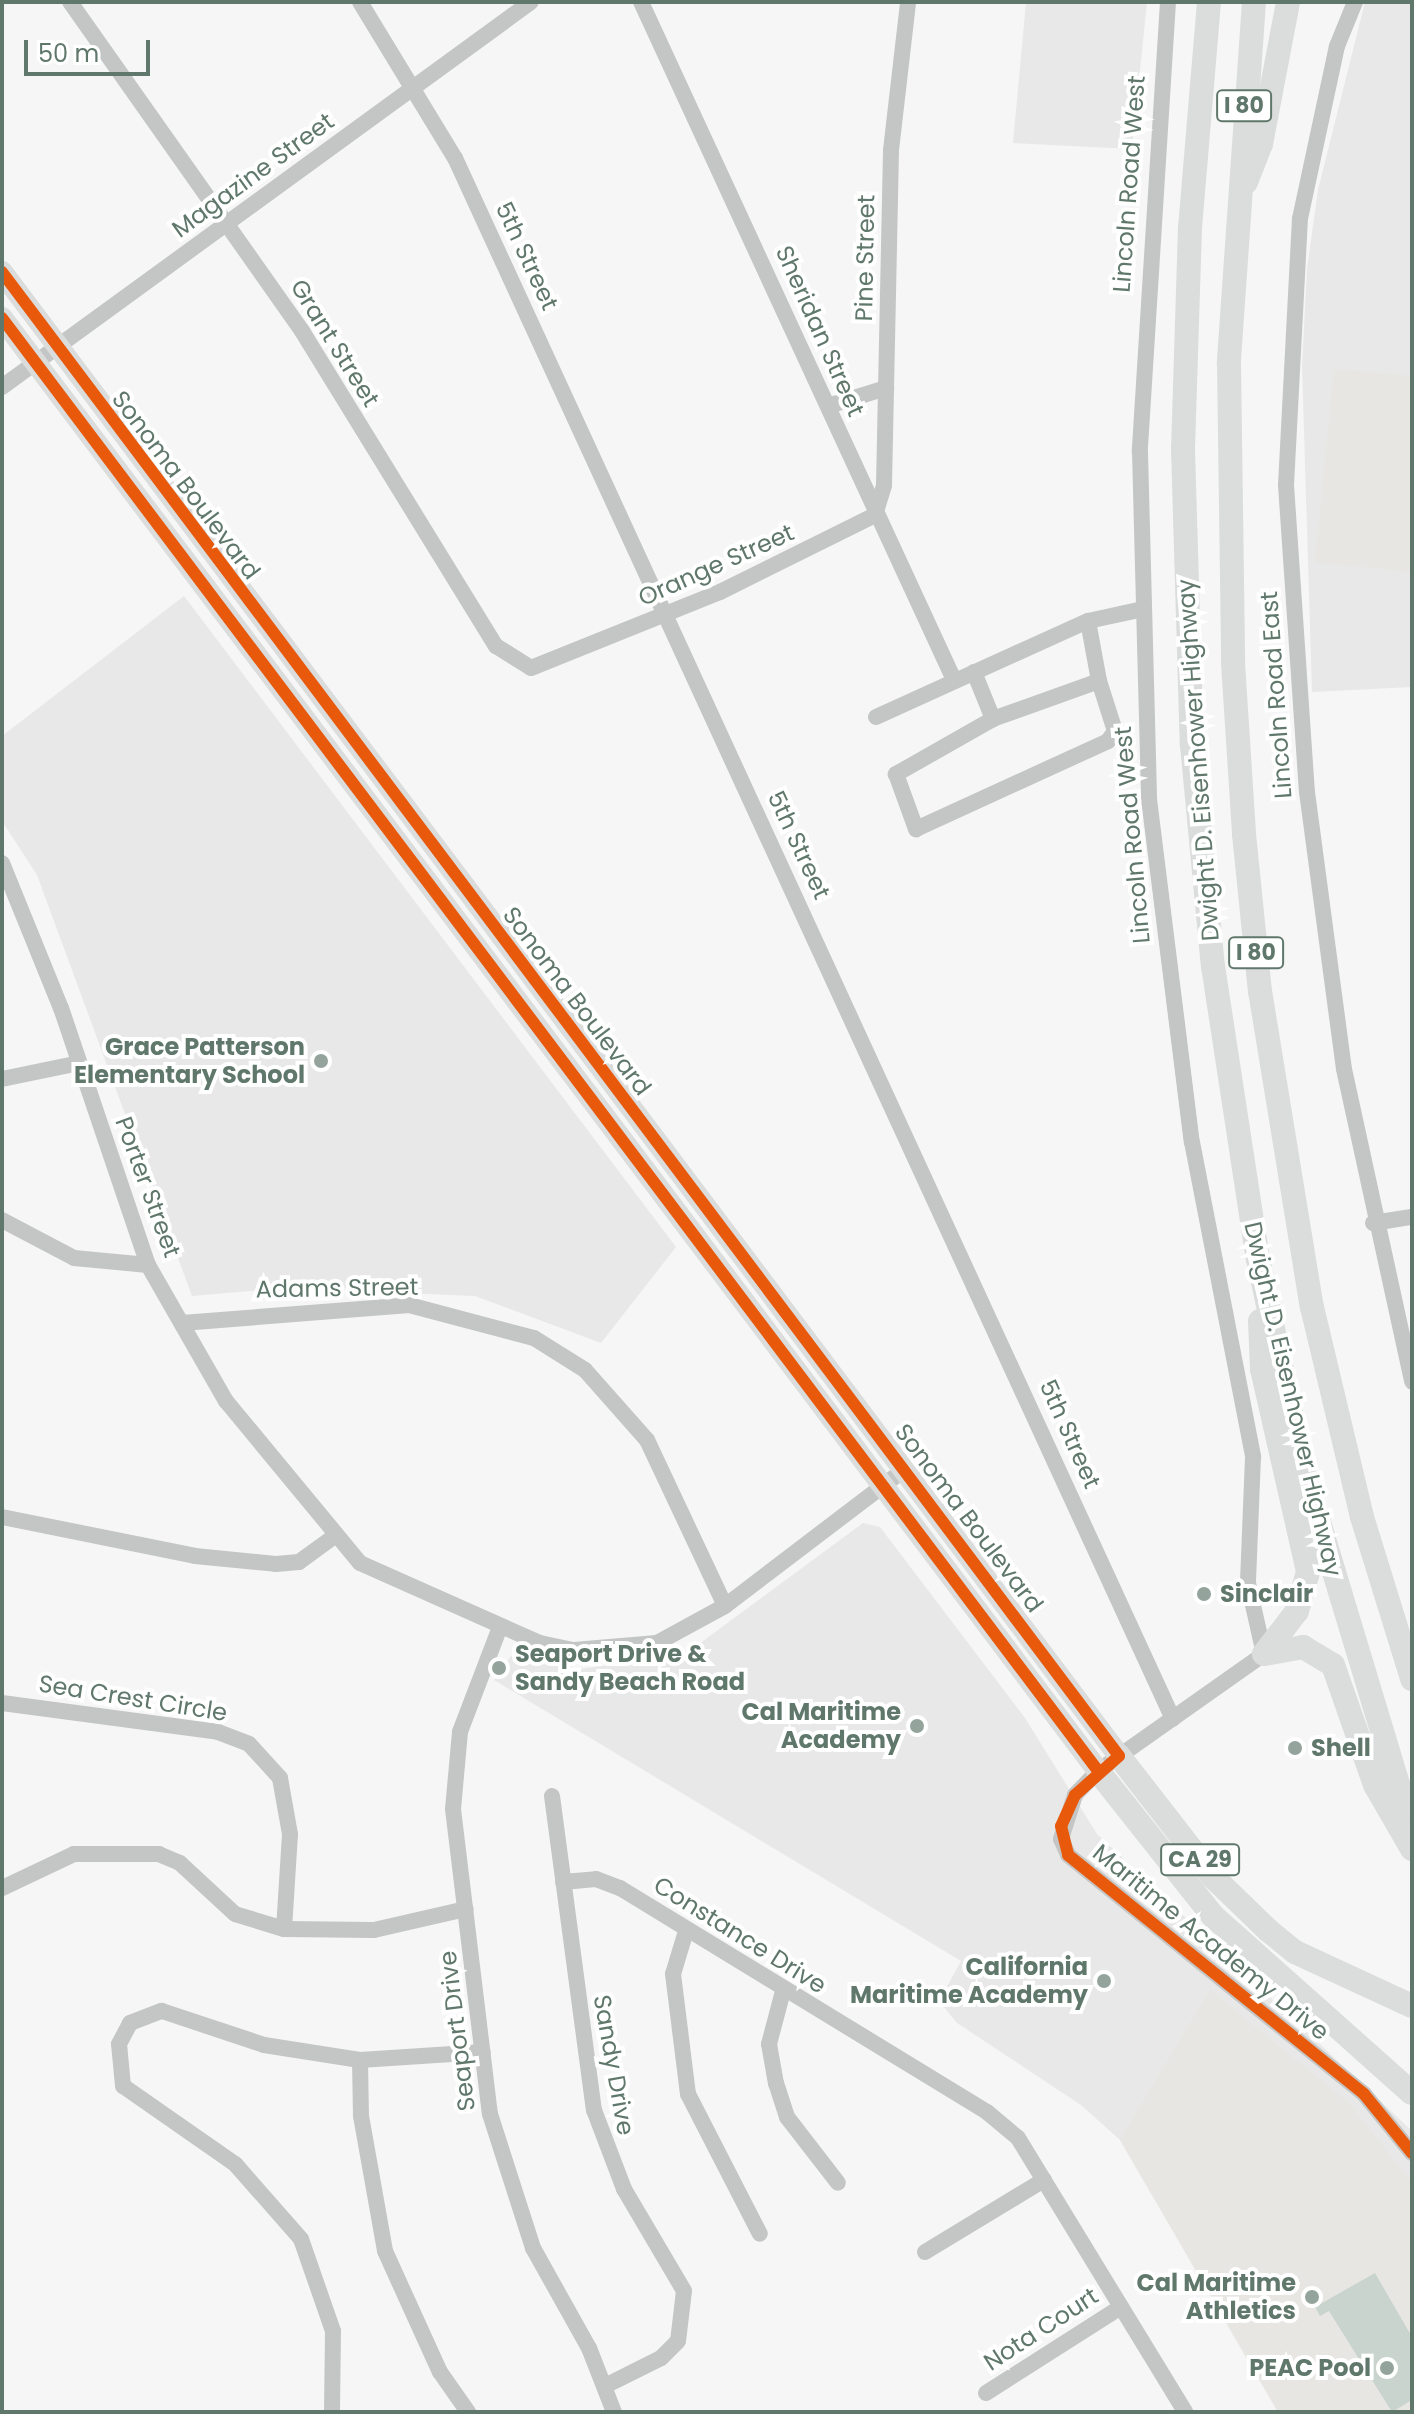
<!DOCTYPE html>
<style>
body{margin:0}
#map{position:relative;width:1414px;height:2414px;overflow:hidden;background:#f6f6f6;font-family:Poppins,sans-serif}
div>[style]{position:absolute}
.built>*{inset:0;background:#e7e8e7}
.green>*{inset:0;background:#e8e6e3}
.water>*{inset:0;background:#c8d4cd}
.minor>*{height:16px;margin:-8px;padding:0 8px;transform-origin:8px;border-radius:8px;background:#c4c6c5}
.major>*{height:22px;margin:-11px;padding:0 11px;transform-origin:11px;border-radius:11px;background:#dbdcdc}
.highway>*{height:24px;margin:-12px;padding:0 12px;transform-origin:12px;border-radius:12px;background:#dbdcdc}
.cycleway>*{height:12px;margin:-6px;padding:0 6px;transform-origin:6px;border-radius:6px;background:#e8590c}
.dots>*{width:22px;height:22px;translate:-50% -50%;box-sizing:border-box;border:4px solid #fff;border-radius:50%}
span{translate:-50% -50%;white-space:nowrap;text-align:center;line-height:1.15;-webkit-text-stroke:8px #fff;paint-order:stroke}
.shield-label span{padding:2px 6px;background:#fff;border:2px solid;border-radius:6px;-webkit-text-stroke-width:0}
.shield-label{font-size:22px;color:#60786c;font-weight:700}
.street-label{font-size:24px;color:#60786c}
.poi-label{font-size:24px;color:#60786c;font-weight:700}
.right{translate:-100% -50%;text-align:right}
.left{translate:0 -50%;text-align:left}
.frame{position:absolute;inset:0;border:4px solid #60786c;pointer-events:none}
.scale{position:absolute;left:24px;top:40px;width:126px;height:36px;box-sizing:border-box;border:4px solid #60786c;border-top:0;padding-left:10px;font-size:24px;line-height:28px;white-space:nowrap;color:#60786c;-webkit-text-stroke:6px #fff;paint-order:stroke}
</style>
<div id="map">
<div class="built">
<i style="clip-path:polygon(1026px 2px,1147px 2px,1132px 149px,1013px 143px)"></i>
<i style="clip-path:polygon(1365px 2px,1412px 2px,1412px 687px,1312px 692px,1302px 365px,1307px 269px,1318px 190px)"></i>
<i style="clip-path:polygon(184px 596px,676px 1247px,601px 1343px,475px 1296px,286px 1288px,192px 1296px,37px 875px,2px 821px,2px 736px)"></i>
<i style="clip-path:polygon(863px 1523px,880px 1527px,1025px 1718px,1097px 1834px,1412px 2131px,1412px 2412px,1278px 2412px,1120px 2140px,1081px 2105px,957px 2023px,939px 2001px,961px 1961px,494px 1680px,511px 1656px,579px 1669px,684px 1655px)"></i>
</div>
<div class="green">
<i style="clip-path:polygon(1334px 369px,1412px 376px,1412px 572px,1315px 562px)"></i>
<i style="clip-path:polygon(1210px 1990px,1350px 2104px,1412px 2183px,1412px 2412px,1278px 2412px,1120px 2140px)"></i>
</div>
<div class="water">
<i style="clip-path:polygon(1375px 2273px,1412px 2337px,1412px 2400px,1392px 2412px,1329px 2311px,1320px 2316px,1315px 2307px)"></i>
</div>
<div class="minor">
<i style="left:70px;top:2px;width:403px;rotate:54.8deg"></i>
<i style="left:302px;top:331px;width:370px;rotate:58.4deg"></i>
<i style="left:496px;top:646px;width:41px;rotate:32.2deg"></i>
<i style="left:531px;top:668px;width:204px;rotate:-21.9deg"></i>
<i style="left:720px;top:592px;width:173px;rotate:-26.4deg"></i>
<i style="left:875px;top:515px;width:31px;rotate:-73deg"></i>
<i style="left:884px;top:485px;width:335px;rotate:-88.8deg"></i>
<i style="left:891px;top:150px;width:149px;rotate:-83.4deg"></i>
<i style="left:360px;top:2px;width:183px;rotate:58.7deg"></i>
<i style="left:455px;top:158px;width:1718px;rotate:65.3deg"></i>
<i style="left:641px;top:2px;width:747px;rotate:65.22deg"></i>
<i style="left:1168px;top:2px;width:451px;rotate:93.6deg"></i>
<i style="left:1140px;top:452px;width:347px;rotate:88.5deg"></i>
<i style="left:1149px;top:799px;width:346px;rotate:82.9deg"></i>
<i style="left:1192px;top:1142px;width:321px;rotate:79deg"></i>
<i style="left:1253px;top:1457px;width:126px;rotate:92.3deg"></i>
<i style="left:1248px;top:1583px;width:73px;rotate:77.3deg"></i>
<i style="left:1264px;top:1654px;width:203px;rotate:144.8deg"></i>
<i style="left:1098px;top:1771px;width:33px;rotate:134deg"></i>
<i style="left:1075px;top:1795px;width:46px;rotate:107.7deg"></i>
<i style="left:1061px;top:1839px;width:17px;rotate:66deg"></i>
<i style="left:1068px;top:1855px;width:380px;rotate:38.9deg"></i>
<i style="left:1364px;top:2094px;width:76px;rotate:50.9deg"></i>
<i style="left:1355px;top:2px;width:48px;rotate:112.2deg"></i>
<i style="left:1337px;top:46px;width:176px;rotate:102.1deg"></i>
<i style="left:1300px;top:218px;width:267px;rotate:93deg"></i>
<i style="left:1286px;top:485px;width:308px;rotate:86.1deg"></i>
<i style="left:1307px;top:792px;width:279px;rotate:82.4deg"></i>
<i style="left:1344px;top:1069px;width:320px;rotate:77.7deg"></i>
<i style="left:2px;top:387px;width:654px;rotate:-36.05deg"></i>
<i style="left:828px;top:406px;width:61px;rotate:-17.2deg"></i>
<i style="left:1088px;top:621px;width:61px;rotate:79.6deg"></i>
<i style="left:1099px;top:681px;width:113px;rotate:160.3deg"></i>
<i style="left:993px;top:719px;width:112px;rotate:150.4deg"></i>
<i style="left:896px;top:774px;width:59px;rotate:70deg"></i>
<i style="left:916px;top:829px;width:211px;rotate:-24.6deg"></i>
<i style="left:1108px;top:741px;width:12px;rotate:-55deg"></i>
<i style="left:1115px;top:731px;width:52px;rotate:-107.7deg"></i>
<i style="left:974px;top:672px;width:51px;rotate:68deg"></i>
<i style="left:876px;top:717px;width:233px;rotate:-24.4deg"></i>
<i style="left:1088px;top:621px;width:56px;rotate:-12.3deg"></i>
<i style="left:2px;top:863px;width:157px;rotate:67.9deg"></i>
<i style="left:61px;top:1008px;width:271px;rotate:71.3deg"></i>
<i style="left:148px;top:1265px;width:157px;rotate:60.2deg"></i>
<i style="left:226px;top:1401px;width:210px;rotate:50.4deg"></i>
<i style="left:360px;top:1563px;width:197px;rotate:24deg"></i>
<i style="left:540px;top:1643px;width:35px;rotate:12deg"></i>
<i style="left:574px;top:1650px;width:83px;rotate:-4.8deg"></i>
<i style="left:657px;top:1643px;width:77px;rotate:-28.6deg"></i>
<i style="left:725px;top:1606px;width:226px;rotate:-37.3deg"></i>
<i style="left:2px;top:1079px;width:79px;rotate:-11.7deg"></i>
<i style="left:2px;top:1220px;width:81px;rotate:27.8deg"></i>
<i style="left:74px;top:1258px;width:74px;rotate:5.4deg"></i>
<i style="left:1373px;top:1223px;width:39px;rotate:-9deg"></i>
<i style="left:182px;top:1323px;width:228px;rotate:-4.5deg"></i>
<i style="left:409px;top:1305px;width:129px;rotate:14.8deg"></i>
<i style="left:534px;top:1338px;width:60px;rotate:32.1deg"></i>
<i style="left:585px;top:1370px;width:94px;rotate:48.5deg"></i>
<i style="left:647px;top:1440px;width:183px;rotate:64.8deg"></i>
<i style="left:2px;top:1517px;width:197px;rotate:11.4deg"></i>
<i style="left:195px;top:1556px;width:81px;rotate:5.6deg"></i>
<i style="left:276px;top:1564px;width:23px;rotate:-5deg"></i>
<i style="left:299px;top:1562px;width:41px;rotate:-36deg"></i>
<i style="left:500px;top:1627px;width:112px;rotate:110.9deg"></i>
<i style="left:460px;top:1732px;width:77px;rotate:95.2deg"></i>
<i style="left:453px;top:1809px;width:307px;rotate:83.1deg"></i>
<i style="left:490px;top:2114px;width:141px;rotate:72.2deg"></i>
<i style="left:533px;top:2248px;width:115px;rotate:60.8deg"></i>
<i style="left:589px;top:2348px;width:69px;rotate:68.7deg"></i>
<i style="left:2px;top:1703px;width:218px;rotate:7.6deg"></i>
<i style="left:218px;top:1732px;width:33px;rotate:21deg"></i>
<i style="left:249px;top:1744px;width:46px;rotate:47.6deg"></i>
<i style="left:280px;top:1778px;width:57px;rotate:79.9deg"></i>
<i style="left:290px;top:1834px;width:95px;rotate:93.6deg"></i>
<i style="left:284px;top:1929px;width:51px;rotate:-163deg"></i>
<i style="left:235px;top:1914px;width:75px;rotate:-137.2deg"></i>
<i style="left:180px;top:1863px;width:23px;rotate:-157deg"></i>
<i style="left:159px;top:1854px;width:85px;rotate:180deg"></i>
<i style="left:74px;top:1854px;width:80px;rotate:154.7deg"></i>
<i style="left:552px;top:1796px;width:317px;rotate:82.4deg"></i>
<i style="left:594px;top:2110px;width:85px;rotate:69.2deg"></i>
<i style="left:624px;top:2189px;width:118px;rotate:59.5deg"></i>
<i style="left:684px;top:2291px;width:50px;rotate:96.8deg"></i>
<i style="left:678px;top:2341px;width:24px;rotate:135deg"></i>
<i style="left:661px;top:2358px;width:63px;rotate:153.4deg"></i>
<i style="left:563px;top:1882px;width:33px;rotate:-5deg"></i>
<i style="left:596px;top:1879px;width:26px;rotate:21deg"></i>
<i style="left:620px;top:1888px;width:430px;rotate:31.4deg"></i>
<i style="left:987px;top:2112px;width:40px;rotate:40deg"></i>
<i style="left:1018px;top:2138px;width:321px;rotate:58.6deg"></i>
<i style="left:284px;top:1929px;width:90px;rotate:0.6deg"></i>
<i style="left:374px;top:1930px;width:94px;rotate:-12.9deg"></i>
<i style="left:686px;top:1931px;width:45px;rotate:106.8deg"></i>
<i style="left:673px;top:1974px;width:121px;rotate:82.9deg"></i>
<i style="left:688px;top:2094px;width:157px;rotate:62.8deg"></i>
<i style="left:783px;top:1991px;width:55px;rotate:104.8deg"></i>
<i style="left:769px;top:2044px;width:40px;rotate:80deg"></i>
<i style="left:776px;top:2083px;width:36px;rotate:72deg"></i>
<i style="left:787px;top:2117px;width:83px;rotate:52.3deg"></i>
<i style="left:360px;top:2060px;width:56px;rotate:89deg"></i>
<i style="left:361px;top:2116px;width:137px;rotate:79.9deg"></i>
<i style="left:385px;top:2251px;width:133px;rotate:65.6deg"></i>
<i style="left:440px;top:2372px;width:49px;rotate:55deg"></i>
<i style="left:925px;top:2252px;width:139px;rotate:-31.2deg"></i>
<i style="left:986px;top:2393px;width:160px;rotate:-32.5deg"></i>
<i style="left:332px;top:2412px;width:81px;rotate:-89.3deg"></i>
<i style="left:333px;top:2331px;width:97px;rotate:-109.2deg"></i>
<i style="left:301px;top:2239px;width:100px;rotate:-131.3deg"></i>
<i style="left:235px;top:2164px;width:136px;rotate:-145.1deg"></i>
<i style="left:123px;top:2086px;width:42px;rotate:-95.4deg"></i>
<i style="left:119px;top:2044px;width:24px;rotate:-62deg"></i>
<i style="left:130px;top:2023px;width:34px;rotate:-21deg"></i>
<i style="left:162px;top:2011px;width:108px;rotate:18.4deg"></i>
<i style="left:264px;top:2045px;width:97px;rotate:8.9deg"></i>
<i style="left:360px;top:2060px;width:123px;rotate:-3.7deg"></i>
</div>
<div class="major">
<i style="left:2px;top:272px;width:1857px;rotate:53.03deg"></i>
<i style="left:2px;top:318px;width:1820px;rotate:52.97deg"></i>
</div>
<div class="highway">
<i style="left:1209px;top:2px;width:226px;rotate:94.8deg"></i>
<i style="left:1190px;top:227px;width:222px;rotate:91.8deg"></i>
<i style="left:1183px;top:449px;width:296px;rotate:88.3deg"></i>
<i style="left:1192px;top:745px;width:222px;rotate:84.6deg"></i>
<i style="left:1213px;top:966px;width:296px;rotate:81.3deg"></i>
<i style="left:1258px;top:1259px;width:222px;rotate:77.8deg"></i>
<i style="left:1305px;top:1476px;width:370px;rotate:73.2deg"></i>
<i style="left:1254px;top:2px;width:363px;rotate:94deg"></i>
<i style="left:1229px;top:364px;width:299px;rotate:89.2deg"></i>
<i style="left:1233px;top:663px;width:171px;rotate:86.3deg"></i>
<i style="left:1244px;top:834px;width:158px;rotate:84.2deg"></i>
<i style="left:1260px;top:991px;width:320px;rotate:80.7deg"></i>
<i style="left:1312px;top:1307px;width:216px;rotate:76.6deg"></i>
<i style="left:1362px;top:1517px;width:170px;rotate:72.8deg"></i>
<i style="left:1246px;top:182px;width:41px;rotate:-68.5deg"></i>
<i style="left:1261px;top:144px;width:145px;rotate:-79.2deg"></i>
<i style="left:1260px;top:1321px;width:48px;rotate:87.6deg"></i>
<i style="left:1262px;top:1369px;width:208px;rotate:77.2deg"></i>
<i style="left:1308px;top:1572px;width:41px;rotate:105.8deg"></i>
<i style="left:1297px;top:1611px;width:54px;rotate:127.5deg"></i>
<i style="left:1264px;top:1654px;width:40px;rotate:-10deg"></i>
<i style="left:1303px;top:1647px;width:35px;rotate:31deg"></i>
<i style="left:1333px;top:1665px;width:127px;rotate:70.7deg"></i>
<i style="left:1375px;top:1785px;width:74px;rotate:60deg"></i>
<i style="left:1119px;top:1756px;width:152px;rotate:52.2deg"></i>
<i style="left:1212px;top:1876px;width:79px;rotate:44deg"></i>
<i style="left:1269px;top:1931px;width:33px;rotate:39deg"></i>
<i style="left:1295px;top:1952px;width:129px;rotate:24.8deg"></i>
<i style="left:1098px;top:1771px;width:185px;rotate:51.6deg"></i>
<i style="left:1213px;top:1916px;width:266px;rotate:41.7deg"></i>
</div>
<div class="cycleway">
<i style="left:2px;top:272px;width:1857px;rotate:53.03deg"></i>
<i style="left:1119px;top:1756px;width:59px;rotate:138.4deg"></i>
<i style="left:1075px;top:1795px;width:34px;rotate:114deg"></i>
<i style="left:1061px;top:1826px;width:30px;rotate:76deg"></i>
<i style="left:1068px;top:1855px;width:380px;rotate:38.9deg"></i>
<i style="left:1364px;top:2094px;width:76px;rotate:50.9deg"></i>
<i style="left:2px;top:318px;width:1820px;rotate:52.97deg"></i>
</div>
<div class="dots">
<i style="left:321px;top:1061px;background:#94a49c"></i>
<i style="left:1204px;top:1594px;background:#94a49c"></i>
<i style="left:499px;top:1668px;background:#94a49c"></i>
<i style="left:917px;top:1726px;background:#94a49c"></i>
<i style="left:1295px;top:1748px;background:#94a49c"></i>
<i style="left:1104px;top:1981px;background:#94a49c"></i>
<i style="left:1312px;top:2297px;background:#94a49c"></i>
<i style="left:1387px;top:2368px;background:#94a49c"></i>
</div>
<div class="shield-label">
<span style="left:1244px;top:106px">I 80</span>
<span style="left:1256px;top:953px">I 80</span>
<span style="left:1200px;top:1860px">CA 29</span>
</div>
<div class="street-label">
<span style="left:253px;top:175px;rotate:-36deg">Magazine Street</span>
<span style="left:1129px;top:184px;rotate:-86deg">Lincoln Road West</span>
<span style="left:527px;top:256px;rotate:65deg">5th Street</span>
<span style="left:865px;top:258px;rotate:-89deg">Pine Street</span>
<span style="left:820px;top:331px;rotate:66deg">Sheridan Street</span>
<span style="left:335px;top:343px;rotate:58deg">Grant Street</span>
<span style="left:186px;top:485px;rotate:53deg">Sonoma Boulevard</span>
<span style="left:716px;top:565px;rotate:-24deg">Orange Street</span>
<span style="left:1276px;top:695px;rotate:-94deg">Lincoln Road East</span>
<span style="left:1198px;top:760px;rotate:-94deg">Dwight D. Eisenhower Highway</span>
<span style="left:1132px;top:835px;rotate:-95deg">Lincoln Road West</span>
<span style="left:799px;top:845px;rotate:65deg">5th Street</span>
<span style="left:577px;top:1001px;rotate:53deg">Sonoma Boulevard</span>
<span style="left:148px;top:1187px;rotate:70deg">Porter Street</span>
<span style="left:337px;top:1288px;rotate:-1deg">Adams Street</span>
<span style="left:1293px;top:1399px;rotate:77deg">Dwight D. Eisenhower Highway</span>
<span style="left:1070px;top:1434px;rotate:66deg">5th Street</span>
<span style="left:969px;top:1518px;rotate:53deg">Sonoma Boulevard</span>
<span style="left:133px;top:1698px;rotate:9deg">Sea Crest Circle</span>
<span style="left:740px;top:1935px;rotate:32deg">Constance Drive</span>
<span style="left:1211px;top:1942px;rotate:39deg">Maritime Academy Drive</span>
<span style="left:457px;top:2031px;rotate:-97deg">Seaport Drive</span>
<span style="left:614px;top:2065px;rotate:80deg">Sandy Drive</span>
<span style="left:1041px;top:2329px;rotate:-33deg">Nota Court</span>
</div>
<div class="poi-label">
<span class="right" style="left:305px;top:1061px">Grace Patterson<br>Elementary School</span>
<span class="left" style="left:1220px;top:1594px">Sinclair</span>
<span class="left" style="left:515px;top:1668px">Seaport Drive &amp;<br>Sandy Beach Road</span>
<span class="right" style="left:901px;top:1726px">Cal Maritime<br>Academy</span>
<span class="left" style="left:1311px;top:1748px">Shell</span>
<span class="right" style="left:1088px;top:1981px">California<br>Maritime Academy</span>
<span class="right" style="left:1296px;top:2297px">Cal Maritime<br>Athletics</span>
<span class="right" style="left:1371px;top:2368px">PEAC Pool</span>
</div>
<div class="frame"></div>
<div class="scale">50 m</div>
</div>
